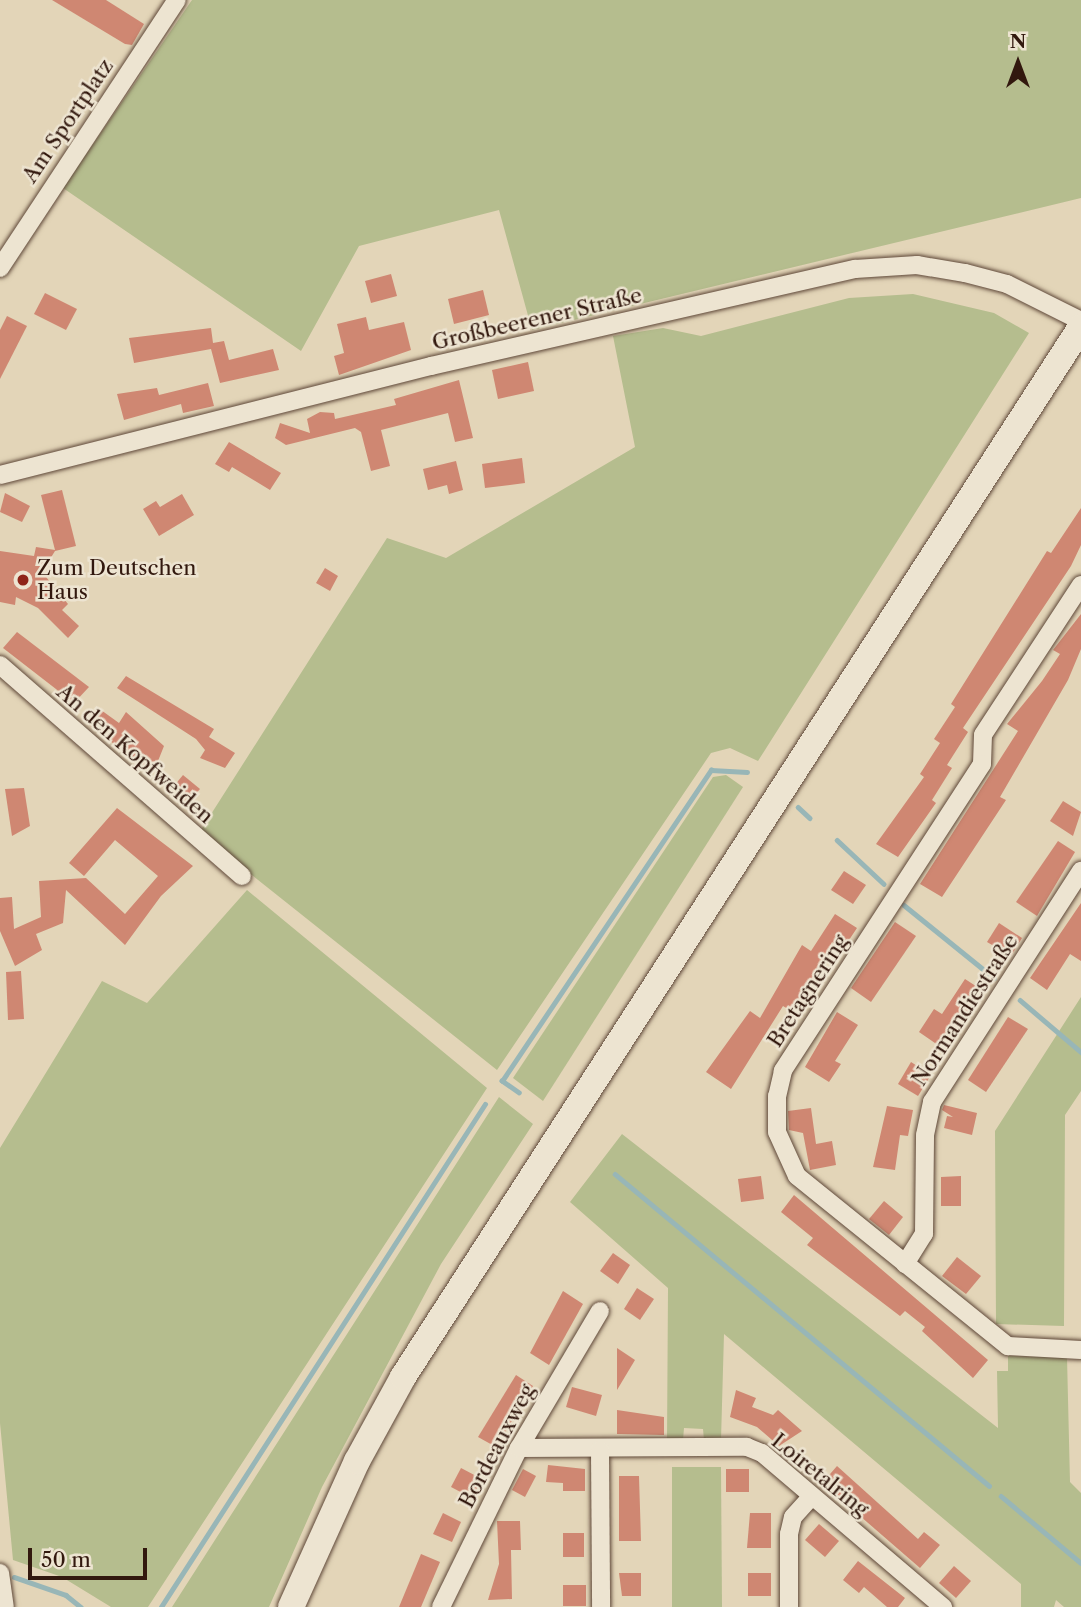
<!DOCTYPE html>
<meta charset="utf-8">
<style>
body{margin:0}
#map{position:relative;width:1081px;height:1607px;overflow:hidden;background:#e3d5b8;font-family:"Libre Caslon Text",serif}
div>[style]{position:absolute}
.green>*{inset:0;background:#b5bd8e}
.stream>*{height:4.5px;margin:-2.25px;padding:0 2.25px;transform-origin:2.25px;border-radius:2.25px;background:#98b6b7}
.building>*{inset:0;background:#cf8772}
.roads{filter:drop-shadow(0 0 2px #5e4738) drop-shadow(0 0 2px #5e4738)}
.street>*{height:18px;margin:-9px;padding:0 9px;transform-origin:9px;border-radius:9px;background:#ede4d1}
.secondary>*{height:26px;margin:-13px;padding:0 13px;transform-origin:13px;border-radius:13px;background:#ede4d1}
.dots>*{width:19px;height:19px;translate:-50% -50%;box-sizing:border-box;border:4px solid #ede4d1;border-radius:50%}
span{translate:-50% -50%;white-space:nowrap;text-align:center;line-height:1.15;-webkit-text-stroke:5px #ede4d1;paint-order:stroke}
.street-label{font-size:21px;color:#32180e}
.poi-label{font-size:21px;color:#32180e}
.left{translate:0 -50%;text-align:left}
.north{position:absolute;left:983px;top:28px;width:70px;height:70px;-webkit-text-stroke:5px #ede4d1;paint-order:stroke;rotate:0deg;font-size:19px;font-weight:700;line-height:28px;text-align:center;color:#32180e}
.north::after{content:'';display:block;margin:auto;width:24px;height:32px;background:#32180e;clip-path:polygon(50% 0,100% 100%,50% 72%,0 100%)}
.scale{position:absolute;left:28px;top:1548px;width:119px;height:32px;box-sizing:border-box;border:4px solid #32180e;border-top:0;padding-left:9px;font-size:21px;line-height:24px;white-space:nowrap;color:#32180e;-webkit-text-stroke:5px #ede4d1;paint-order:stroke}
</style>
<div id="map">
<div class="green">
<i style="clip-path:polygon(192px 0,1081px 0,1081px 198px,532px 330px,499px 210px,359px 246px,301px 351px,63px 188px)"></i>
<i style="clip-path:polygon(913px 294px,994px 313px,1029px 333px,758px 761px,730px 748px,711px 753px,497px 1070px,199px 833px,387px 538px,446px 558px,635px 447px,613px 336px,663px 328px,701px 336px,849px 298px)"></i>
<i style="clip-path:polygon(726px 775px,743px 787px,543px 1101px,513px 1078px,713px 777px)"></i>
<i style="clip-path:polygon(247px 890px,487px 1088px,148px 1607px,111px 1607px,62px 1577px,13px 1560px,0 1423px,0 1148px,102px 981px,147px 1003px)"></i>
<i style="clip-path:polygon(1081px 997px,1081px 1091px,1065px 1115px,1064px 1326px,996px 1324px,995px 1131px)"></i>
<i style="clip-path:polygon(499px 1097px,533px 1124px,441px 1264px,322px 1487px,269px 1607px,172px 1607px)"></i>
<i style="clip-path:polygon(622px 1134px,998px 1428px,997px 1371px,1008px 1371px,1008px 1356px,1067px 1357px,1070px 1482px,1081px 1493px,1081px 1607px,1064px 1607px,1056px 1600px,1054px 1607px,1021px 1607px,1021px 1584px,724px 1334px,721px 1440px,704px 1440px,703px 1429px,684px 1428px,683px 1440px,667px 1441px,668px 1288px,570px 1202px)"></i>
<i style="clip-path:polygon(672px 1467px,721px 1467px,722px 1607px,672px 1607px)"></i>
</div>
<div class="stream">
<i style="left:798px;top:807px;width:16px;rotate:43deg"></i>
<i style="left:837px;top:840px;width:64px;rotate:43.1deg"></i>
<i style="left:904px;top:905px;width:116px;rotate:39deg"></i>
<i style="left:1020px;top:1000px;width:80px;rotate:40.4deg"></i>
<i style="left:519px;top:1093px;width:21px;rotate:-145deg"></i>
<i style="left:502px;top:1081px;width:375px;rotate:-56.1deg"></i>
<i style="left:711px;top:770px;width:36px;rotate:3deg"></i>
<i style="left:615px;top:1174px;width:487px;rotate:39.8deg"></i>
<i style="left:1001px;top:1496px;width:104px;rotate:39.9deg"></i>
<i style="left:14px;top:1577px;width:55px;rotate:19.1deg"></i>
<i style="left:66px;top:1595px;width:19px;rotate:39deg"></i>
<i style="left:161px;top:1607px;width:598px;rotate:-57.21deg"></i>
</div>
<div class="building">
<i style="clip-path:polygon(52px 0,106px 0,144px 24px,132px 45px,125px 44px)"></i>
<i style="clip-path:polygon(391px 274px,397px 296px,371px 303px,365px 281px)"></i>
<i style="clip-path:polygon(483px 290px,489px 315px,454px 324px,448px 299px)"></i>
<i style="clip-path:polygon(45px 293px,77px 309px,66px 330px,34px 314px)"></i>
<i style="clip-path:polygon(7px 316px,27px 326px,0 379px,0 330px)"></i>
<i style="clip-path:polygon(366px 317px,369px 330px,404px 322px,411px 350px,339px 375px,334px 356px,344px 353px,337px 324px)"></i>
<i style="clip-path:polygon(211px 328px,213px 343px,224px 341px,229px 360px,273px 349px,279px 370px,220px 383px,211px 349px,134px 363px,129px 338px)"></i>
<i style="clip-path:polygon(528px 362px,534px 391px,498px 399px,492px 370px)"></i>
<i style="clip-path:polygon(459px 380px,473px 438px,455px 442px,448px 413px,381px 430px,390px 466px,371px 471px,361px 432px,355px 428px,286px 445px,275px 438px,280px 423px,310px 433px,307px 419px,320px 412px,334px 413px,335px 419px,396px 405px,394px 399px)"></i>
<i style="clip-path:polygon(208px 383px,214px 406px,183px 413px,181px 404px,124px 420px,117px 394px,157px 388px,159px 395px)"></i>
<i style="clip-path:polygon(229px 442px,281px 473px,270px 490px,232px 467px,229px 472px,215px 464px)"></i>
<i style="clip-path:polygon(522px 458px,525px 483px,485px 488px,482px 464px)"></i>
<i style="clip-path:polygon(456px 461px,463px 490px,449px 494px,447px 485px,428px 490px,423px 469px)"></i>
<i style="clip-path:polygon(62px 490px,76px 546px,55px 551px,42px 572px,68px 604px,62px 610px,79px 626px,68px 638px,38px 608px,16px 597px,15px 605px,0 602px,0 551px,34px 556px,36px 547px,55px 550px,41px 495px)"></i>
<i style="clip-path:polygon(5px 493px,30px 506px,22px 522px,0 512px)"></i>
<i style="clip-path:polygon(182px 494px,194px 515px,159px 536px,143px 509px,156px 501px,160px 507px)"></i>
<i style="clip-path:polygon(1081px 508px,1081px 545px,1071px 566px,963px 728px,968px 732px,947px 765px,952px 768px,932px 800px,936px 803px,898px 857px,876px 844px,924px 777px,920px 774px,940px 743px,934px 739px,955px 707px,951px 704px,1047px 551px,1051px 553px)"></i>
<i style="clip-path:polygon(325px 568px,338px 576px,330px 591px,316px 583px)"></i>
<i style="clip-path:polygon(1081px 614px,1081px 649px,1068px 680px,1000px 797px,1006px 800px,942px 897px,920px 884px,1018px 731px,1007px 724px,1042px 681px,1060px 654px,1053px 650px)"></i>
<i style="clip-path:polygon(17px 632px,89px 687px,74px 703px,3px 648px)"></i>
<i style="clip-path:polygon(126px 676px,214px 729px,209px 737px,235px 753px,225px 768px,200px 758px,205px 750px,196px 739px,117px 688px)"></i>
<i style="clip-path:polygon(101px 710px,119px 723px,126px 712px,164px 746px,158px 761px,143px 766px,89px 725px)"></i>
<i style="clip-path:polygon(183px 775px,200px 789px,185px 806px,169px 792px)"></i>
<i style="clip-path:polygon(24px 788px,30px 826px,12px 836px,5px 789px)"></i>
<i style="clip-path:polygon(1063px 801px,1081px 812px,1073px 836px,1050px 821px)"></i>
<i style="clip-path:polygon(117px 808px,193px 866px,161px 896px,125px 945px,66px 890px,63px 923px,36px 934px,42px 950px,15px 966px,0 931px,0 898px,12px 897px,14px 929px,41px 917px,39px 881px,86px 878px,125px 914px,158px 876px,115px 840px,84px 876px,69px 863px)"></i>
<i style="clip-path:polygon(1058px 841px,1075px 852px,1037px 916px,1016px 902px)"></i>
<i style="clip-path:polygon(844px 871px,866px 885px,853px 904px,831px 890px)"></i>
<i style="clip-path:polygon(1081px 903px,1081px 961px,1070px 954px,1047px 990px,1030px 978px)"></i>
<i style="clip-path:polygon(835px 914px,857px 928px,843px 949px,832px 942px,794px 1013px,783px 1006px,731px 1089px,706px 1072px,750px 1011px,760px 1018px,802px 945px,811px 951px)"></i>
<i style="clip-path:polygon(895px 922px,916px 936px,871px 1002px,851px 988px)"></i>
<i style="clip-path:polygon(999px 923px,1022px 938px,1011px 956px,987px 942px)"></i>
<i style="clip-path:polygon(21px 971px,24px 1019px,8px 1020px,6px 972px)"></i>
<i style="clip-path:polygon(965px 979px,985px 992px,948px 1052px,919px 1032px,934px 1009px,942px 1014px)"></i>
<i style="clip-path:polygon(837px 1012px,858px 1025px,835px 1061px,841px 1064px,829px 1082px,805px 1067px)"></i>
<i style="clip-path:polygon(1008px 1017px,1028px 1029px,986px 1092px,968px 1080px)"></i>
<i style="clip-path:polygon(911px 1062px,931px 1075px,918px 1096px,898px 1084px)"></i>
<i style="clip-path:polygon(944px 1105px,977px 1113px,972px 1135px,944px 1128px,947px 1116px,953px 1117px,942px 1110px)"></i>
<i style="clip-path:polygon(887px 1106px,913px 1110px,908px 1136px,900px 1135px,895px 1170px,873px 1167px)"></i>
<i style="clip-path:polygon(811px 1108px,816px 1144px,832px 1141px,836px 1165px,810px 1170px,803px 1133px,789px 1130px,788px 1111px)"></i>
<i style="clip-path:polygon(761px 1176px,764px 1199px,741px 1202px,738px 1179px)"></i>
<i style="clip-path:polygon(961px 1176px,961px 1206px,941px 1206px,941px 1177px)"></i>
<i style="clip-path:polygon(794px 1195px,988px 1360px,973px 1378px,922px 1331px,925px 1327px,905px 1311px,900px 1316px,807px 1245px,813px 1238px,781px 1212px)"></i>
<i style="clip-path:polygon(884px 1201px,903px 1217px,889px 1235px,869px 1219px)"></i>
<i style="clip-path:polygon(613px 1253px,630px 1265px,618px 1284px,600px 1271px)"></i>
<i style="clip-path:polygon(957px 1257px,981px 1276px,966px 1294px,942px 1276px)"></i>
<i style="clip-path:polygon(637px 1288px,654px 1299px,640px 1320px,624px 1309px)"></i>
<i style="clip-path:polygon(563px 1291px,583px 1304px,549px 1365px,530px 1353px)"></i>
<i style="clip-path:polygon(617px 1348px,635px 1360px,617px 1390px)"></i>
<i style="clip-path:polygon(516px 1375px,533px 1386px,496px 1447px,478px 1437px)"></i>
<i style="clip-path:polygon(572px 1387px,602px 1395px,596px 1416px,566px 1407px)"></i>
<i style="clip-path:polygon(736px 1390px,756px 1398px,752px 1407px,773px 1415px,778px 1410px,802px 1431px,779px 1446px,757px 1427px,730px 1417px)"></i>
<i style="clip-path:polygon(617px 1410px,664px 1417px,664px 1435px,617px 1434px)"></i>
<i style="clip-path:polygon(548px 1465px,585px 1469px,585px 1491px,563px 1491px,563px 1483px,546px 1482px)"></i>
<i style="clip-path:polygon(837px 1466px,918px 1539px,924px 1532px,940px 1545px,920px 1568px,830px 1490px,824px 1481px)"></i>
<i style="clip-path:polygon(461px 1468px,482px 1479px,472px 1498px,451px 1487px)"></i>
<i style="clip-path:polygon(523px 1469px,536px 1476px,525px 1497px,512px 1490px)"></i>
<i style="clip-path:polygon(726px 1469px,749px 1469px,749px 1492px,726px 1492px)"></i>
<i style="clip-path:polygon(619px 1476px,639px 1476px,641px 1541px,619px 1541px)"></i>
<i style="clip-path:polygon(443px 1513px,461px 1522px,452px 1542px,433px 1534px)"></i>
<i style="clip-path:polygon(750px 1513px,771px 1513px,771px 1548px,747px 1548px)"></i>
<i style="clip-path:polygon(497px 1521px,520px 1521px,521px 1550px,511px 1550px,512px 1599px,488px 1600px,499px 1564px)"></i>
<i style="clip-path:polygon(819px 1524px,839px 1541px,825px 1557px,805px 1540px)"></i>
<i style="clip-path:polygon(563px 1533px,584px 1533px,584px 1557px,563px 1557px)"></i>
<i style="clip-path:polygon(421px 1554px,440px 1562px,421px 1607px,399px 1607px)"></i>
<i style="clip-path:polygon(858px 1561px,905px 1598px,898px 1607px,887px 1607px,864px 1587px,859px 1593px,843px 1580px)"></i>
<i style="clip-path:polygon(954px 1566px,971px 1581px,956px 1598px,939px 1583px)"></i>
<i style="clip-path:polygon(619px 1573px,641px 1573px,641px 1596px,622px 1596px)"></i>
<i style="clip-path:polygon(748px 1573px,771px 1573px,771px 1596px,748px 1596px)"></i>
<i style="clip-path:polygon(563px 1585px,586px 1585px,586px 1606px,563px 1606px)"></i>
</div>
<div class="roads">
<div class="street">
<i style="left:0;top:268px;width:321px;rotate:-56.6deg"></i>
<i style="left:0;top:475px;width:445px;rotate:-14.2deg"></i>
<i style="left:431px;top:366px;width:435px;rotate:-12.9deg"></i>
<i style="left:855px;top:269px;width:62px;rotate:-3.7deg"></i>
<i style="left:917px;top:265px;width:49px;rotate:9.5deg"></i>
<i style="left:965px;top:273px;width:43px;rotate:14.7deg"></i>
<i style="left:1007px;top:284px;width:83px;rotate:26.6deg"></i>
<i style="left:1081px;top:585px;width:179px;rotate:123.2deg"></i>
<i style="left:983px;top:735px;width:29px;rotate:92deg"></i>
<i style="left:982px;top:764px;width:366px;rotate:123deg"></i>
<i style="left:783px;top:1071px;width:26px;rotate:103deg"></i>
<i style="left:777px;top:1096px;width:36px;rotate:90deg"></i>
<i style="left:777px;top:1132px;width:48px;rotate:65.6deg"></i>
<i style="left:797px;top:1176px;width:271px;rotate:38.9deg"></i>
<i style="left:1008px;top:1346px;width:73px;rotate:3.1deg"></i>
<i style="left:0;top:665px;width:321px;rotate:41.1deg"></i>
<i style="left:905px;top:1264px;width:36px;rotate:-58deg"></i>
<i style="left:924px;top:1234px;width:99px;rotate:-89.4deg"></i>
<i style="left:925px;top:1135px;width:34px;rotate:-78deg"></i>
<i style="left:932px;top:1102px;width:275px;rotate:-57.2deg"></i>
<i style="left:519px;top:1448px;width:228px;rotate:-0.3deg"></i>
<i style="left:747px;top:1447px;width:16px;rotate:22deg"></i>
<i style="left:762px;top:1453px;width:238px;rotate:40.4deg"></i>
<i style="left:600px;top:1450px;width:157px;rotate:89.6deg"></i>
<i style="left:0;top:1573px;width:34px;rotate:82deg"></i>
<i style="left:441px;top:1607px;width:177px;rotate:-63.9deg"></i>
<i style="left:519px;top:1448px;width:159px;rotate:-59.4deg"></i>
<i style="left:789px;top:1607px;width:73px;rotate:-90deg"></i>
<i style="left:789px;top:1534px;width:17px;rotate:-77deg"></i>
<i style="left:793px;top:1517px;width:27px;rotate:-48deg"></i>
</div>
<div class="secondary">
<i style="left:291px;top:1607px;width:160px;rotate:-65.7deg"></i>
<i style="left:357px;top:1461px;width:96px;rotate:-61.3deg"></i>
<i style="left:403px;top:1377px;width:1250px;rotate:-57.15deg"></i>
</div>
</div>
<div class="dots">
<i style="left:23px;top:580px;background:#8f2418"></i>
</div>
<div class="street-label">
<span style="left:68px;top:121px;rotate:-56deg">Am Sportplatz</span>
<span style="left:537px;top:319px;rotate:-13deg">Großbeerener Straße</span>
<span style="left:135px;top:754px;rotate:41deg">An den Kopfweiden</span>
<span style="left:808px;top:991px;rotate:-57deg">Bretagnering</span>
<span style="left:965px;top:1010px;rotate:-57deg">Normandiestraße</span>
<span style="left:497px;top:1446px;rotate:-62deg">Bordeauxweg</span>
<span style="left:820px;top:1475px;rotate:39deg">Loiretalring</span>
</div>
<div class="poi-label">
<span class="left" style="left:37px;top:580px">Zum Deutschen<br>Haus</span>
</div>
<div class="north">N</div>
<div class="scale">50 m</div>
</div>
